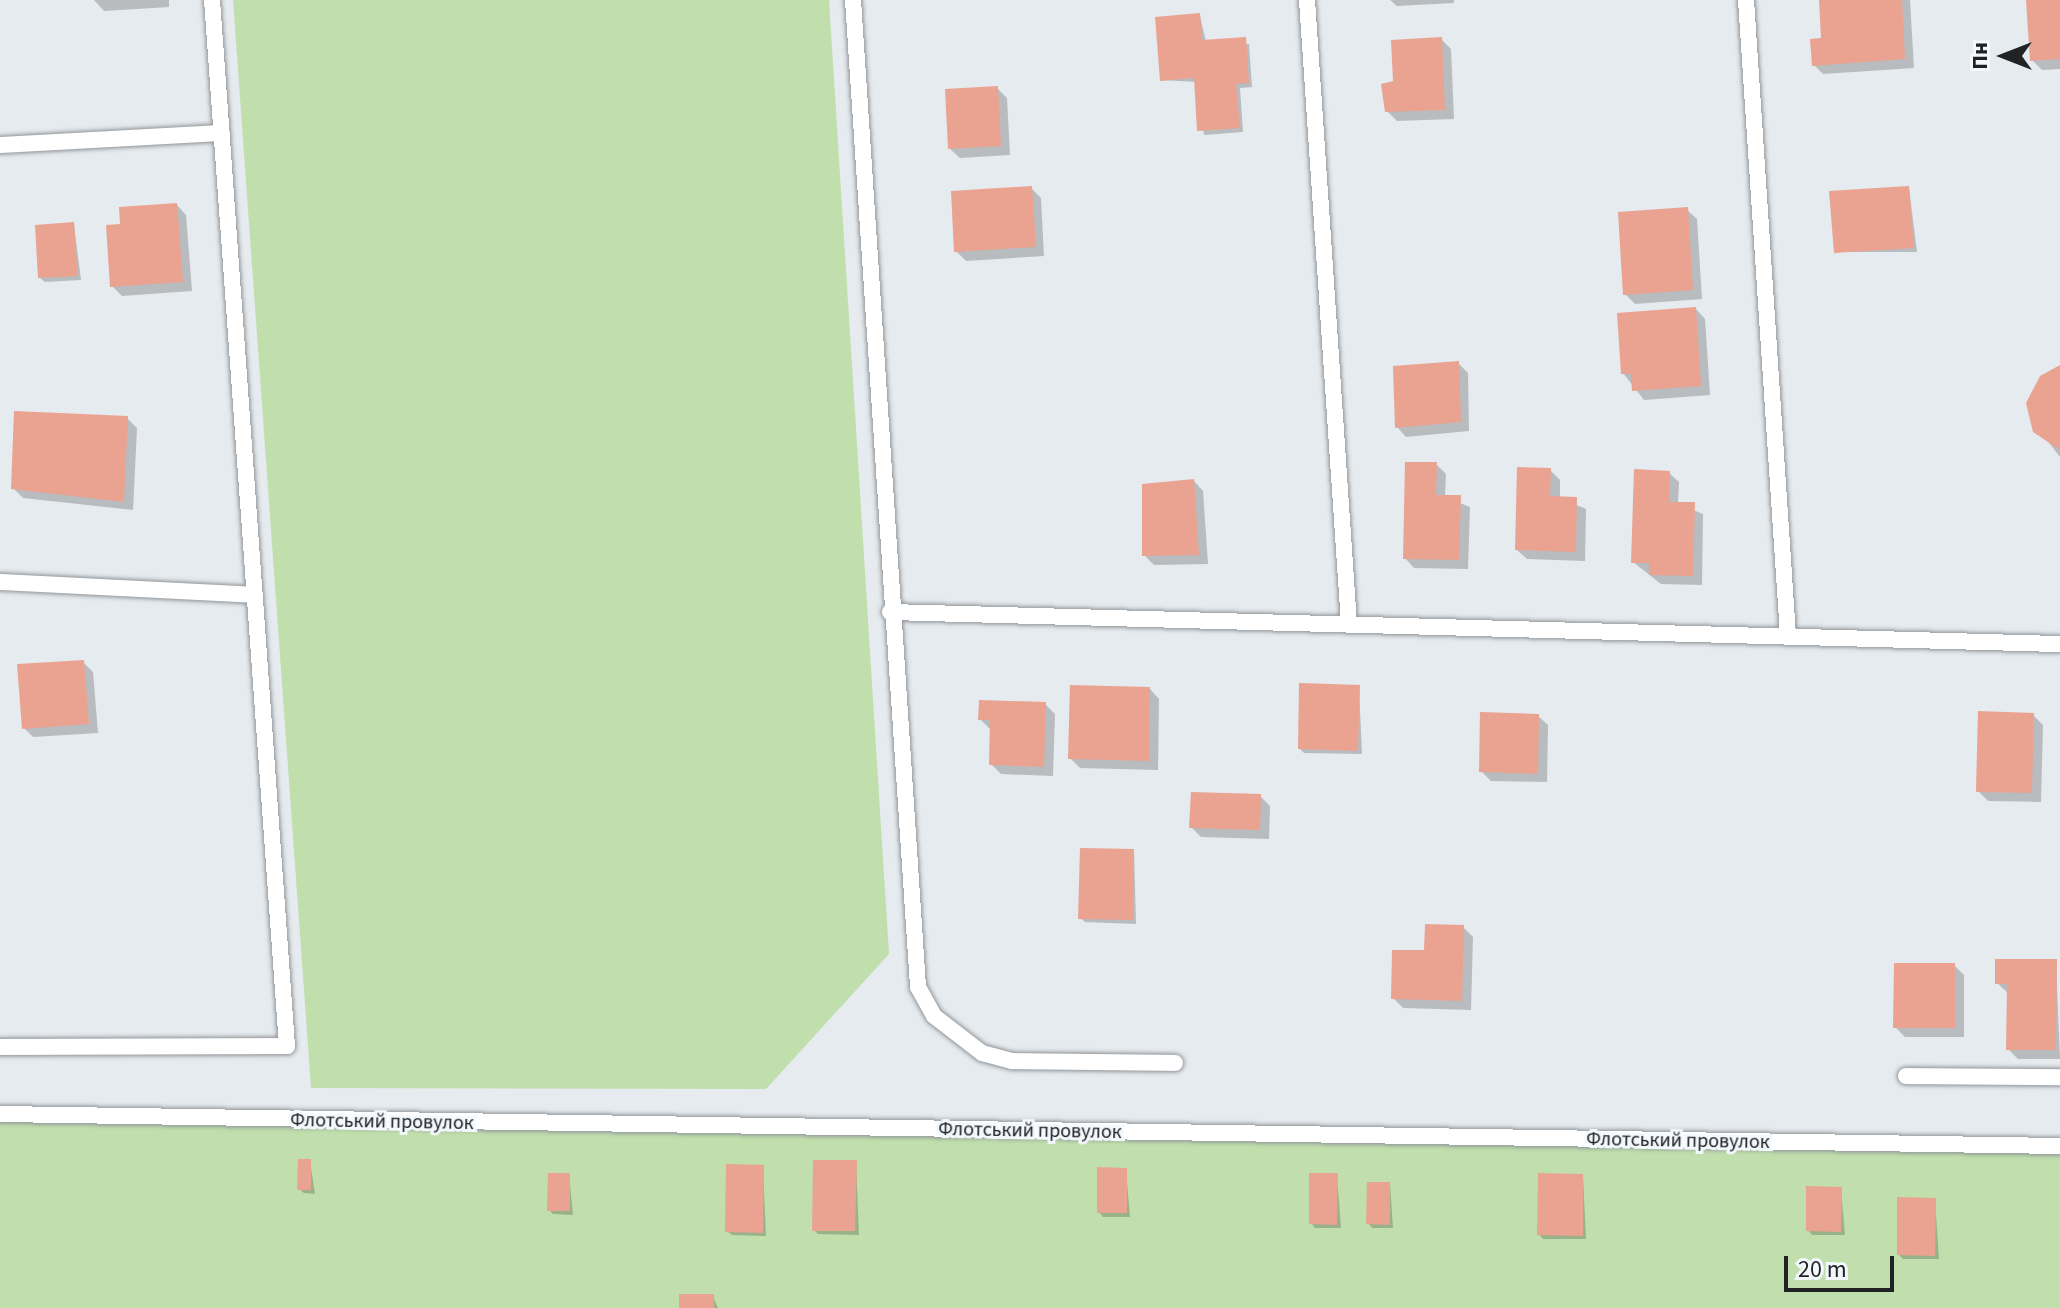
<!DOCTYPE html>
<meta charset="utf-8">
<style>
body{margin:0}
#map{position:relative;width:2060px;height:1308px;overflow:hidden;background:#e6ebef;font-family:"Source Sans 3",sans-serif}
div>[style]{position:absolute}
.green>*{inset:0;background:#c0dfac}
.shadow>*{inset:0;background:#0003}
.building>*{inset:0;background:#eaa291}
.roads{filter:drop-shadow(0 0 2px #91969a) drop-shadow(0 0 2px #91969a)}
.lane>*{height:16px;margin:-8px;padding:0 8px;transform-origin:8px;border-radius:8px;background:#fff}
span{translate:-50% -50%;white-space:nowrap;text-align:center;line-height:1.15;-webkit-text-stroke:6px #f3f8fd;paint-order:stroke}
.street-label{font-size:20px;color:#202224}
.north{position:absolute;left:1964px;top:16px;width:80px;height:80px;-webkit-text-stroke:6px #f3f8fd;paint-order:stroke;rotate:270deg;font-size:22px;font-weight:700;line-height:32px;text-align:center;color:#202224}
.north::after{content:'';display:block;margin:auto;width:28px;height:36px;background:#202224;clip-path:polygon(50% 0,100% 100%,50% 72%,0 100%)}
.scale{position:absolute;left:1784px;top:1256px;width:110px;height:36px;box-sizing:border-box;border:4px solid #202224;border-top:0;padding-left:10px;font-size:24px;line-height:28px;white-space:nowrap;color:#202224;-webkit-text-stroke:6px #f3f8fd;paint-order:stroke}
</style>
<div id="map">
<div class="green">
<i style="clip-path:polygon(233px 0,829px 0,889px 954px,766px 1089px,311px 1088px)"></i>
<i style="clip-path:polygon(0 1114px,2060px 1146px,2060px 1308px,0 1308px)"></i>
</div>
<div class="shadow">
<i style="clip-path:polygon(94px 0,169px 0,169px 7px,104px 11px)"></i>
<i style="clip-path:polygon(1390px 0,1454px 0,1454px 3px,1397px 6px)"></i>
<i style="clip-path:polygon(1821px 0,1910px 0,1914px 68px,1823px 74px,1814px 65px,1823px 40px)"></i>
<i style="clip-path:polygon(2028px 0,2060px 0,2060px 69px,2042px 70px,2032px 60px)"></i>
<i style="clip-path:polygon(1200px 16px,1206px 42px,1249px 44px,1252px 87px,1240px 88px,1243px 132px,1204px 135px,1197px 82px,1161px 80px)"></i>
<i style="clip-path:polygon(1441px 39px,1451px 49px,1454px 119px,1397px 121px,1387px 111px,1395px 83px)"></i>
<i style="clip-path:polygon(997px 88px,1007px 98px,1010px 155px,960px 158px,950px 149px)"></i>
<i style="clip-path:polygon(1031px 188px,1041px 198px,1044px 256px,966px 261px,956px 251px)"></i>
<i style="clip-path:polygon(1909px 188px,1917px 252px,1836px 252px)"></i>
<i style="clip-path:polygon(177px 205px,186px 215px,192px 291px,122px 296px,112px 286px)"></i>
<i style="clip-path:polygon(1687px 210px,1697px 219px,1702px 299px,1635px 304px,1625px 294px)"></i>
<i style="clip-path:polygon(74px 225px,81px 280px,45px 282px,40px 278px)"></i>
<i style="clip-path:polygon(1696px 309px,1705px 319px,1710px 395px,1644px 400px,1623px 373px)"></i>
<i style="clip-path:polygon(1458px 363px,1468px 373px,1469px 431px,1406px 437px,1397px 427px)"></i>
<i style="clip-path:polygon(2060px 369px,2060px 457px,2030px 418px,2041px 377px)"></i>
<i style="clip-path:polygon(127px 418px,137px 428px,133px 510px,23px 498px,13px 488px)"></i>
<i style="clip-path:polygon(1436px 464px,1446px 474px,1445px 497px,1470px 507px,1468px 569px,1414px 568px,1405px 558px)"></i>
<i style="clip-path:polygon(1550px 470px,1560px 480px,1560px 498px,1586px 509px,1585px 561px,1527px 559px,1517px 550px)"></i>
<i style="clip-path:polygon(1669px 473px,1679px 482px,1678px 504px,1703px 514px,1702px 585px,1661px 584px,1633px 562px)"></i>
<i style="clip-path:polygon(1194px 481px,1203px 491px,1208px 564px,1154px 565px,1144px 555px)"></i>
<i style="clip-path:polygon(83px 662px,93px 672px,98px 733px,33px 737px,24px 728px)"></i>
<i style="clip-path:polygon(1359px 687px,1362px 754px,1304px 753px,1300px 749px)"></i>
<i style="clip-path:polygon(1150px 689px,1159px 699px,1158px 770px,1080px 768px,1070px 758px)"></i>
<i style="clip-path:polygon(1045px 704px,1055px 714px,1053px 776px,1001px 774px,991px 764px,990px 729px,980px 719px)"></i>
<i style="clip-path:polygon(2033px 715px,2043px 725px,2041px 802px,1988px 801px,1978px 791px)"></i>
<i style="clip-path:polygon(1538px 716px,1548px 725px,1547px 782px,1491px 781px,1481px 771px)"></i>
<i style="clip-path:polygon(1260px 796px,1270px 806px,1269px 839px,1201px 837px,1191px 827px)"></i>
<i style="clip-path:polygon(1134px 851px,1136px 924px,1085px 922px,1080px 918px)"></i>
<i style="clip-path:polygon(1463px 927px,1473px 937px,1471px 1010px,1403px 1008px,1393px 998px)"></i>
<i style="clip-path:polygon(2056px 961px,2060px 1059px,2018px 1059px,2008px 1049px,2008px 993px,1997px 983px)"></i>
<i style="clip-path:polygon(1954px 965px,1964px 975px,1964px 1037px,1905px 1037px,1895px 1027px)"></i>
<i style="clip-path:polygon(310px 1161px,315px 1194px,304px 1193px,299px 1189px)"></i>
<i style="clip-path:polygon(856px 1162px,859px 1235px,818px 1234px,814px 1230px)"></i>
<i style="clip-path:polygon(763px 1167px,766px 1236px,732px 1235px,727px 1231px)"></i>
<i style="clip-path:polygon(1126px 1170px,1130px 1217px,1103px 1217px,1099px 1212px)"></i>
<i style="clip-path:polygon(569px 1175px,573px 1215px,553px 1214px,549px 1210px)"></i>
<i style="clip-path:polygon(1337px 1175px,1341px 1228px,1315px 1228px,1311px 1223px)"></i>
<i style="clip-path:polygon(1583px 1176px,1586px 1239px,1543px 1239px,1539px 1234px)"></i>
<i style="clip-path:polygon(1390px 1184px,1393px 1228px,1372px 1228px,1368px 1223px)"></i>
<i style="clip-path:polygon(1841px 1189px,1845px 1235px,1812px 1235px,1808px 1230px)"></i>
<i style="clip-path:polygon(1935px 1200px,1939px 1259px,1903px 1259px,1899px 1255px)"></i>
<i style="clip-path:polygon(713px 1296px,718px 1308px,681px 1308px)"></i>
</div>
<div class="building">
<i style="clip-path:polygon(1819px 0,1902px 0,1905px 59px,1812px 66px,1810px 39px,1821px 38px)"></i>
<i style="clip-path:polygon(2026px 0,2060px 0,2060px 59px,2030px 61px)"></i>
<i style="clip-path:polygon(1200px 13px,1202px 40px,1246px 37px,1249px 83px,1236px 84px,1240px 128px,1197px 131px,1194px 78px,1160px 81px,1155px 17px)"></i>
<i style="clip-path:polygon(1442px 37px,1445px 110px,1385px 112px,1381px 84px,1393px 81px,1391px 40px)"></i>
<i style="clip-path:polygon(998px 86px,1001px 146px,948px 149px,945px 89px)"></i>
<i style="clip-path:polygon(1032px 186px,1036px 247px,954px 252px,951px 191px)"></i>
<i style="clip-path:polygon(1909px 186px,1914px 248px,1834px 253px,1829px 191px)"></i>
<i style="clip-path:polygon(177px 203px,183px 282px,110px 287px,106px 225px,120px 224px,119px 207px)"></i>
<i style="clip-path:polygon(1688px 207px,1693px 290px,1623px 295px,1618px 212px)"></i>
<i style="clip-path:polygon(74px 222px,78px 276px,38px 278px,35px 225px)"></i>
<i style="clip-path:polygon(1696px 307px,1701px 386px,1632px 391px,1631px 374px,1621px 374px,1617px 313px)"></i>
<i style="clip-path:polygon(1459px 361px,1461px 422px,1395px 428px,1393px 366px)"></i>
<i style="clip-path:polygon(2060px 365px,2060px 450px,2033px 432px,2026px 403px,2040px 376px)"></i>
<i style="clip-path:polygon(14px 411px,128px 416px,124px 502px,11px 489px)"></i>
<i style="clip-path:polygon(1405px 462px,1437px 462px,1436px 495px,1461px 495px,1459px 560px,1403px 559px)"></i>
<i style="clip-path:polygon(1517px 467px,1551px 468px,1550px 496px,1577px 497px,1576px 552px,1515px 550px)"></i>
<i style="clip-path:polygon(1634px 469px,1670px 471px,1669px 502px,1695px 502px,1693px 576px,1649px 575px,1649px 563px,1631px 563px)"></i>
<i style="clip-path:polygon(1194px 479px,1199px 555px,1142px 556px,1142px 484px)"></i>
<i style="clip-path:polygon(84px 660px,89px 724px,22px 729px,17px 664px)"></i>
<i style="clip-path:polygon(1299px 683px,1360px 685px,1358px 751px,1298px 749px)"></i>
<i style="clip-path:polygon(1070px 685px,1150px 687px,1149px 761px,1068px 759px)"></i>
<i style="clip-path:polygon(979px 700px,1046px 702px,1044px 767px,989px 765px,990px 720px,978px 720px)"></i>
<i style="clip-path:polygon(1978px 711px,2034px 713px,2032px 793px,1976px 792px)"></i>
<i style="clip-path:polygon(1480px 712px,1539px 714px,1538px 774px,1479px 772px)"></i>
<i style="clip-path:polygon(1191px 792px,1261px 794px,1260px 830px,1189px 828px)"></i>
<i style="clip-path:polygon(1080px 848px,1134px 849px,1133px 920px,1078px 919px)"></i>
<i style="clip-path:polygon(1425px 924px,1464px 925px,1462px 1001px,1391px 999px,1392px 950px,1424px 950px)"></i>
<i style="clip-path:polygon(1995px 959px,2057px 959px,2056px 1050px,2006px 1050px,2007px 984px,1995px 984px)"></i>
<i style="clip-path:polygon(1894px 963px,1955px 963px,1955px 1028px,1893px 1028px)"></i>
<i style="clip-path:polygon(298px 1159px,311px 1159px,311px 1190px,297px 1190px)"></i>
<i style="clip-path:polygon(813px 1160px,857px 1160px,855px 1231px,812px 1231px)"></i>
<i style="clip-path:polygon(726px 1164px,764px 1165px,763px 1233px,725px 1232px)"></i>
<i style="clip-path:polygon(1097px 1167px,1127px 1168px,1127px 1213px,1097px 1213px)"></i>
<i style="clip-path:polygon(548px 1173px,570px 1173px,570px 1211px,547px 1211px)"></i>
<i style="clip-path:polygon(1309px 1173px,1338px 1173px,1337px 1225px,1309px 1224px)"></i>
<i style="clip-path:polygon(1538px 1173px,1583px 1174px,1583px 1236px,1537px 1235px)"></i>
<i style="clip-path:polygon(1367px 1182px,1390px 1182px,1390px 1225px,1366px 1224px)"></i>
<i style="clip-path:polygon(1806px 1186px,1842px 1187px,1841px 1232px,1806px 1231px)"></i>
<i style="clip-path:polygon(1897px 1197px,1936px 1198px,1935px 1256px,1897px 1255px)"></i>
<i style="clip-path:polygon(679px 1294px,714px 1294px,714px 1308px,679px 1308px)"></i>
</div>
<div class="roads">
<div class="lane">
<i style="left:853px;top:0;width:989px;rotate:86.23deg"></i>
<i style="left:918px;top:987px;width:33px;rotate:61deg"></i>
<i style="left:934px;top:1016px;width:61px;rotate:37.6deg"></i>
<i style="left:982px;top:1053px;width:31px;rotate:15deg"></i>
<i style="left:1012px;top:1061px;width:163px;rotate:0.7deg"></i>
<i style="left:1307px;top:0;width:625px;rotate:86.15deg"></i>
<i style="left:1746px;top:0;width:637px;rotate:86.22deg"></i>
<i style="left:0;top:145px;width:222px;rotate:-3.1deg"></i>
<i style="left:0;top:582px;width:255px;rotate:2.9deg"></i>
<i style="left:890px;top:612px;width:1170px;rotate:1.57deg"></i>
<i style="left:0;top:1047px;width:287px;rotate:-0.2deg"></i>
<i style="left:287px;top:1046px;width:1049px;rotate:-94.1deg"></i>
<i style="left:1906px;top:1076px;width:154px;rotate:0.4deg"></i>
<i style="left:0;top:1114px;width:2060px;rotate:0.89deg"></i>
</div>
</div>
<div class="street-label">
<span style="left:382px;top:1122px;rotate:1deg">Флотський провулок</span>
<span style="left:1030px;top:1131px;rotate:1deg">Флотський провулок</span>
<span style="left:1678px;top:1141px;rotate:1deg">Флотський провулок</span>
</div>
<div class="north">Пн</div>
<div class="scale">20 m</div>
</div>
